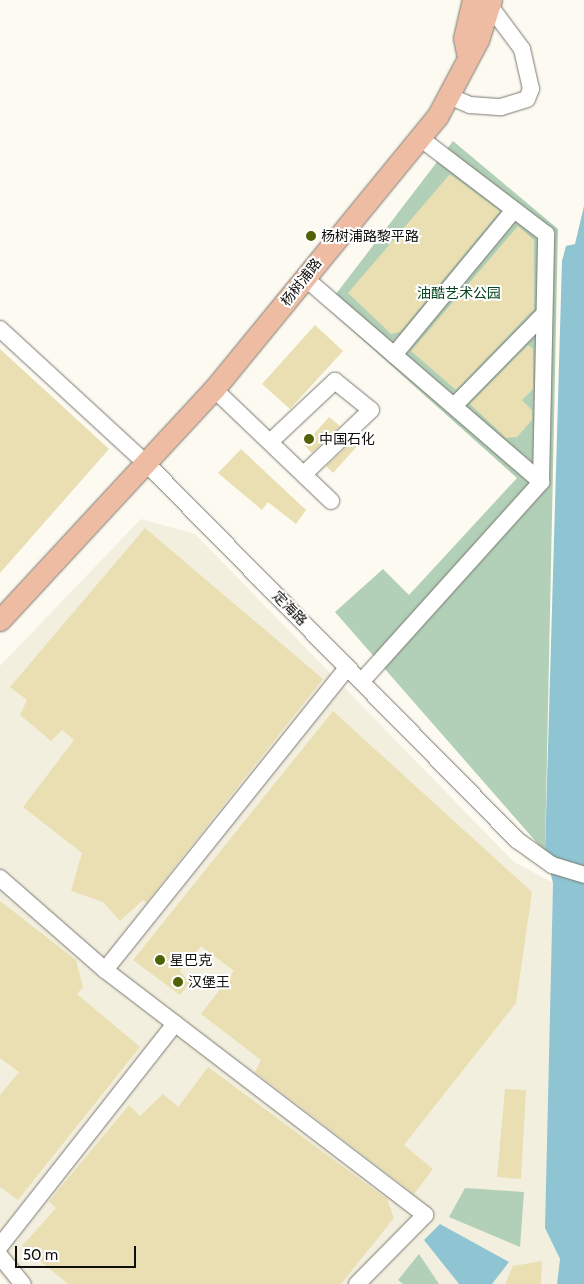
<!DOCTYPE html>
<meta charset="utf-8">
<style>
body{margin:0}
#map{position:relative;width:584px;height:1284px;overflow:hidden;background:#fcfaf1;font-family:Cabin,"Noto Sans SC",sans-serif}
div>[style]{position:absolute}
.built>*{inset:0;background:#f3efdf}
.green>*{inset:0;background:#b1d0b7}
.water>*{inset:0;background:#8fc4d2}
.building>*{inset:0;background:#e9dfb3}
.roads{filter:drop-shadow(0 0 1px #7a7870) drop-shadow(0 0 1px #7a7870)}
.minor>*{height:16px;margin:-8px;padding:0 8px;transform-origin:8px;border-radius:8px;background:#fff}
.major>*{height:21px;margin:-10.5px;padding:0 10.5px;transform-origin:10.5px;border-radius:10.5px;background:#edbca3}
.dots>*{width:14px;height:14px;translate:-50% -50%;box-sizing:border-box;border:2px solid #fff;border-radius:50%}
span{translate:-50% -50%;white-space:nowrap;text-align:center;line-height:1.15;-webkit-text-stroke:4px #fff;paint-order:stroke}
.poi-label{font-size:14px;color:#0f0e0b}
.left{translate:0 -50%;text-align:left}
.street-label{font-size:14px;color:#0f0e0b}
.park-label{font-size:14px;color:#05441d}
.scale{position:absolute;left:15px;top:1246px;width:121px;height:22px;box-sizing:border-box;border:2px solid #0f0e0b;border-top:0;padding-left:6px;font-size:15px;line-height:18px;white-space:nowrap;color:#0f0e0b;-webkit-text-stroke:4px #fff;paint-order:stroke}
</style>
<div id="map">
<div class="built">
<i style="clip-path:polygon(141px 519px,195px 534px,514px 862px,553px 883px,545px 1228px,560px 1259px,557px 1284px,8px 1284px,0 1274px,0 666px)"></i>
</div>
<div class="green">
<i style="clip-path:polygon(453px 141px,558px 229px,545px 852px,335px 612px,383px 569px,409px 595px,517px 478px,326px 307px)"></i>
<i style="clip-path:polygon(465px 1188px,524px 1192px,520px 1247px,449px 1217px)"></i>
<i style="clip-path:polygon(419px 1254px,439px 1284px,403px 1284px,398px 1280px)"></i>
</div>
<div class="water">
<i style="clip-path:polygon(584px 206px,584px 1284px,557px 1284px,560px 1259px,545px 1228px,553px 883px,545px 852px,562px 261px,566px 246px,575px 244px)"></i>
<i style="clip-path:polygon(440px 1224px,509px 1262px,492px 1284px,459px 1284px,424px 1240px)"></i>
</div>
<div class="building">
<i style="clip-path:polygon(450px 174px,500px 211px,400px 332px,391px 334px,348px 293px)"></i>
<i style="clip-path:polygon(518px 226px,534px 240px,534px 309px,456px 390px,411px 351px)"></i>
<i style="clip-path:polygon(315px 325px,343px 351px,290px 409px,262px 384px)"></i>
<i style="clip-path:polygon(528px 345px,533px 349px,533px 389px,522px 400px,532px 410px,532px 420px,517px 437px,506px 438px,470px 404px)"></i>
<i style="clip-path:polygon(0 349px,109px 449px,0 573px)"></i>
<i style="clip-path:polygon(329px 417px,340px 426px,312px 453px,304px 445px)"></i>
<i style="clip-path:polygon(354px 440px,359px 444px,333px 473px,326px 466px)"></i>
<i style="clip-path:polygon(241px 449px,306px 510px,296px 524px,268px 502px,262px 510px,218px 473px)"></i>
<i style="clip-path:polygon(145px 528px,323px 679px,146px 903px,143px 900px,120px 921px,103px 902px,71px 891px,82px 853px,23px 807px,74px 740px,62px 730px,51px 741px,20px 715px,27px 700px,10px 687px)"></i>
<i style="clip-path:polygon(333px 711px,532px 892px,516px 1003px,404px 1145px,433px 1169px,414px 1194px,255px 1072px,261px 1060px,201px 1014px,234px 971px,201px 946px,180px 971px,190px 983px,180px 995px,133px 960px)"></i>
<i style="clip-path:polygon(0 901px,76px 960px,83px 987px,77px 994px,140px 1047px,18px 1200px,0 1187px,0 1095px,19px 1072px,0 1058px)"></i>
<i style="clip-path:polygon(208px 1067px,387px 1199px,394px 1218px,341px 1284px,68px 1284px,22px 1246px,56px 1208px,49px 1201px,129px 1105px,140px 1116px,163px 1094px,178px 1107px)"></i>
<i style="clip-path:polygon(505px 1089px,526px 1090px,521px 1179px,497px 1177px)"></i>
<i style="clip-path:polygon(542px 1261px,541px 1284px,505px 1284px,513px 1266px)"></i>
</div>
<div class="roads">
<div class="minor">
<i style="left:451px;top:97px;width:21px;rotate:23deg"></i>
<i style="left:470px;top:105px;width:31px;rotate:4deg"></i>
<i style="left:501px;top:107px;width:27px;rotate:-17deg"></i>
<i style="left:527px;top:99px;width:11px;rotate:-68deg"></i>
<i style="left:531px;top:89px;width:41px;rotate:-102.7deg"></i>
<i style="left:522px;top:49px;width:54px;rotate:-126.7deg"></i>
<i style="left:490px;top:6px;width:9px;rotate:-162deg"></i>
<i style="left:305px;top:278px;width:312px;rotate:40.8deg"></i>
<i style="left:0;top:329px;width:200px;rotate:42.6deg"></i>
<i style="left:147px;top:464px;width:528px;rotate:45.46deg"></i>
<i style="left:517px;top:840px;width:43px;rotate:35.5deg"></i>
<i style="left:552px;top:865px;width:34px;rotate:17deg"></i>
<i style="left:394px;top:355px;width:188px;rotate:-50.4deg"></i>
<i style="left:214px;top:389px;width:162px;rotate:43.7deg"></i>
<i style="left:454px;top:406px;width:129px;rotate:-45.6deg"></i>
<i style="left:271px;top:441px;width:88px;rotate:-43.2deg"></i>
<i style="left:335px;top:381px;width:46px;rotate:38.9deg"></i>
<i style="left:371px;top:410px;width:93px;rotate:136.3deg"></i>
<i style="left:362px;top:681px;width:268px;rotate:-48deg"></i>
<i style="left:541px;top:482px;width:248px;rotate:-88.8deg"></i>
<i style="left:546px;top:234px;width:158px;rotate:-142.7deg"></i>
<i style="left:0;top:878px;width:140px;rotate:41.2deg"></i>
<i style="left:105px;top:970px;width:403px;rotate:37.4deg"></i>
<i style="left:425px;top:1215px;width:97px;rotate:134.6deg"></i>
<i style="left:105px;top:970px;width:388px;rotate:-51.3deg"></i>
<i style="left:0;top:1246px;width:283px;rotate:-51.8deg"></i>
<i style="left:0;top:1256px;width:36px;rotate:51deg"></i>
</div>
<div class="major">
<i style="left:467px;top:53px;width:15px;rotate:-101deg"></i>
<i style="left:464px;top:38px;width:39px;rotate:-77deg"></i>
<i style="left:0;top:620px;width:315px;rotate:-47.2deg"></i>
<i style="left:214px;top:389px;width:352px;rotate:-50.7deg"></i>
<i style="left:437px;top:117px;width:87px;rotate:-62deg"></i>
<i style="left:478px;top:40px;width:42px;rotate:-72deg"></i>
</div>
</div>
<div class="dots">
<i style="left:311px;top:236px;background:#516103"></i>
<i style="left:309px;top:439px;background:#516103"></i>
<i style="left:160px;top:960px;background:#516103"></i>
<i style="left:178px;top:982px;background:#516103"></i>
</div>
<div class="poi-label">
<span class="left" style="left:321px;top:236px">杨树浦路黎平路</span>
<span class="left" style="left:319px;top:439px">中国石化</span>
<span class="left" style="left:170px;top:960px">星巴克</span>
<span class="left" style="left:188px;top:982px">汉堡王</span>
</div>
<div class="street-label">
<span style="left:301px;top:282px;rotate:-52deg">杨树浦路</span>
<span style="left:290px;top:608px;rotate:45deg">定海路</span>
</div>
<div class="park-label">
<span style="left:459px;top:293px">油酷艺术公园</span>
</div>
<div class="scale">50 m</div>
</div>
